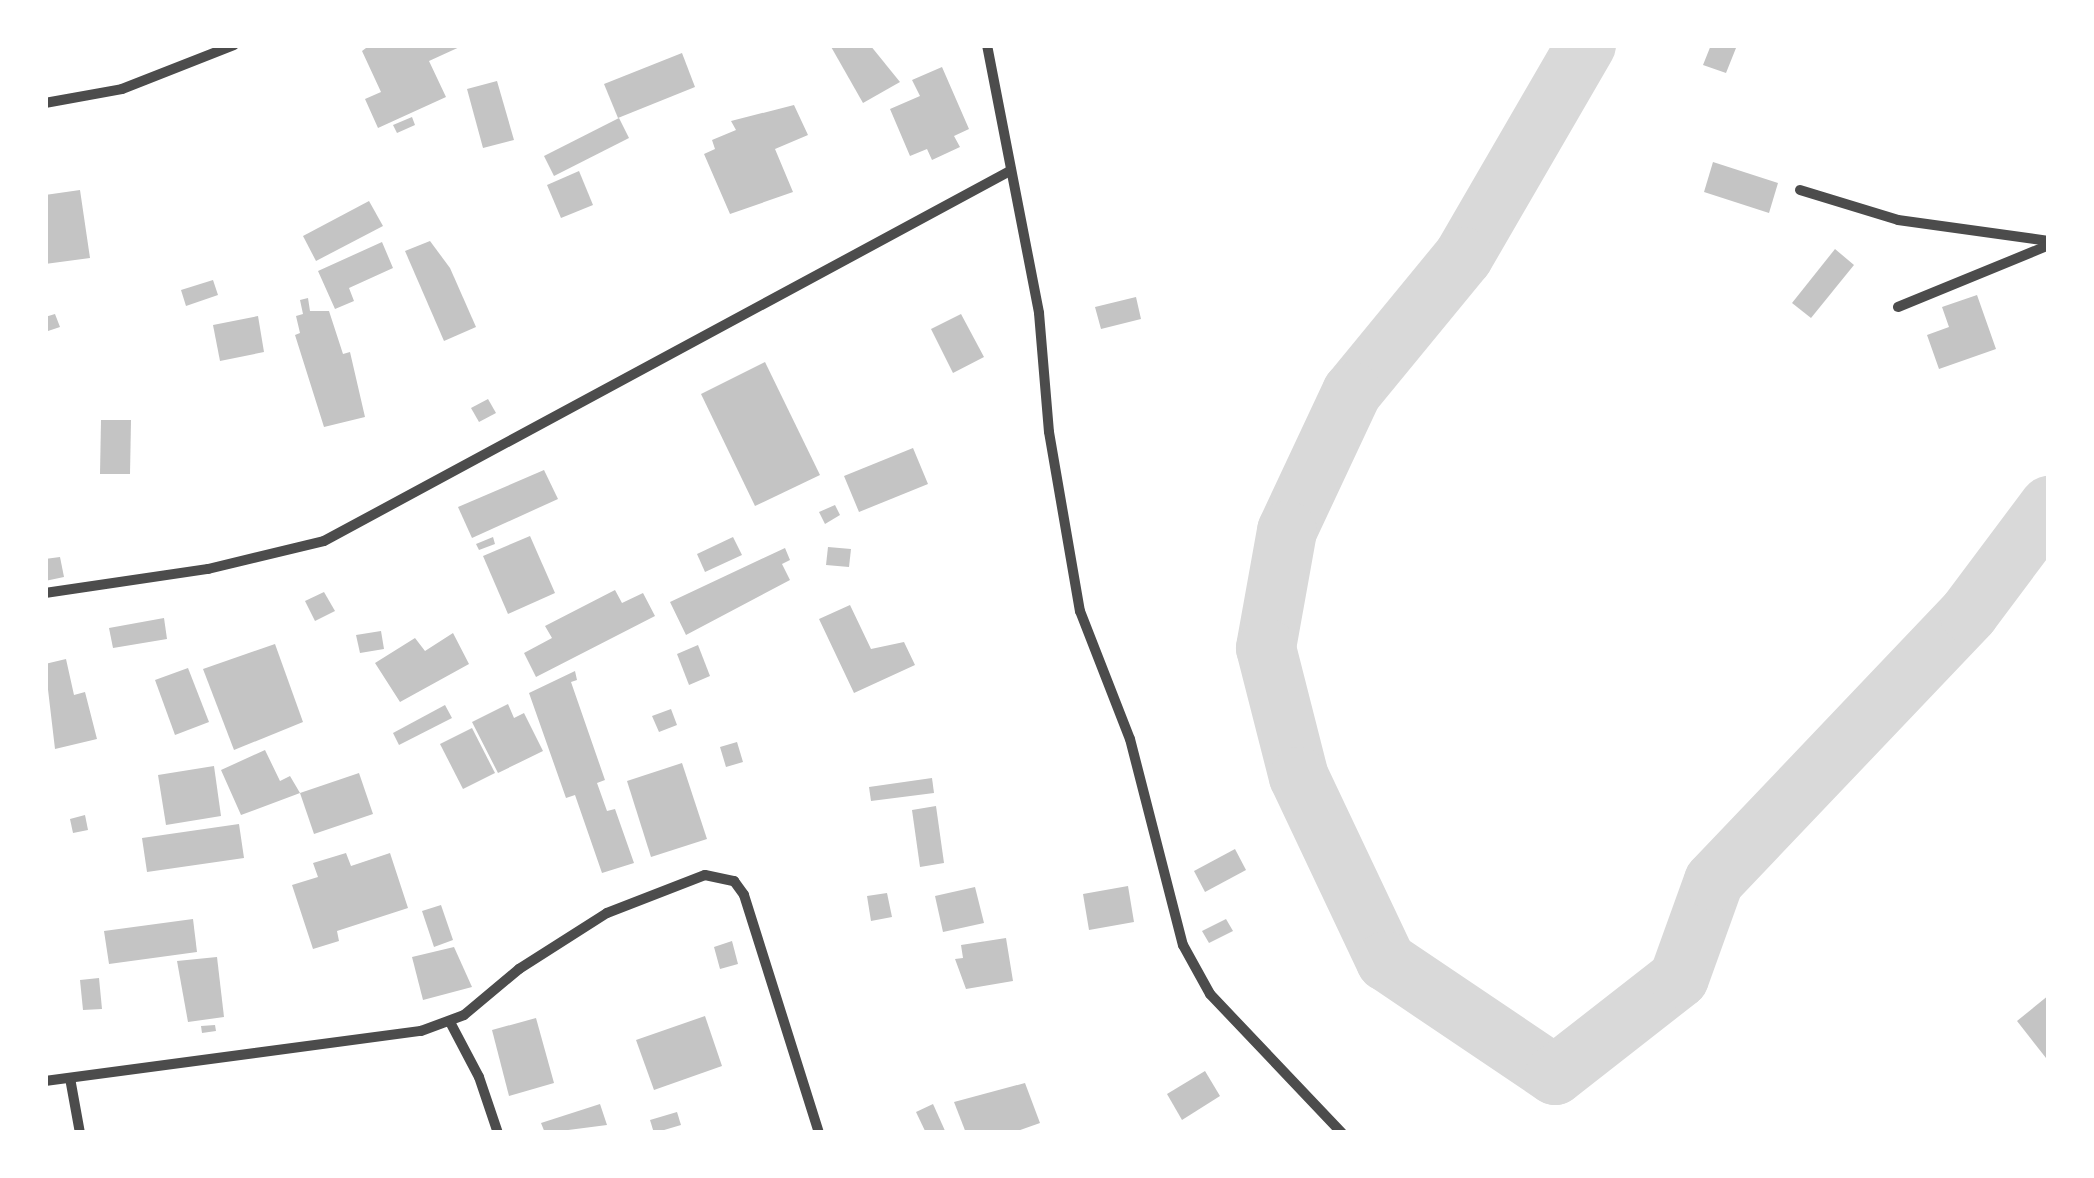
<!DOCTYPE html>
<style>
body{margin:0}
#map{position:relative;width:2094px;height:1178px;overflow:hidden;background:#fff;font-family:Roboto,sans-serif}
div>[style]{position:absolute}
.river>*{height:60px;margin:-30px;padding:0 30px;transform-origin:30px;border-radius:30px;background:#d9d9d9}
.building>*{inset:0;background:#c4c4c4}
.minor>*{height:10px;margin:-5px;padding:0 5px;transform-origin:5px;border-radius:5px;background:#4c4c4c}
span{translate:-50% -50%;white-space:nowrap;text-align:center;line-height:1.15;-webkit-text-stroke:8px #fff;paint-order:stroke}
.frame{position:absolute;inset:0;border:48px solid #fff;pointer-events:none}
</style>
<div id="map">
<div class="river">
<i style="left:1586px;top:45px;width:245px;rotate:120.1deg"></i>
<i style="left:1463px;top:257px;width:175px;rotate:129.4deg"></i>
<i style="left:1352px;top:392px;width:153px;rotate:115.1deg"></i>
<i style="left:1287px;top:531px;width:119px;rotate:100.2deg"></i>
<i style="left:1266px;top:648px;width:133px;rotate:75.7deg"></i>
<i style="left:1299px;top:777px;width:204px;rotate:64.7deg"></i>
<i style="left:1386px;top:961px;width:204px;rotate:34deg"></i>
<i style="left:1555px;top:1075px;width:157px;rotate:-38deg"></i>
<i style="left:1679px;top:978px;width:103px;rotate:-70.2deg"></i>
<i style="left:1714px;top:881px;width:370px;rotate:-46.4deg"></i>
<i style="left:1969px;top:613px;width:134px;rotate:-53.2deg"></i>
</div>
<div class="building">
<i style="clip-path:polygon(370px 45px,464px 45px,429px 61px,446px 97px,378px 128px,365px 99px,381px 92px,362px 51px)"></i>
<i style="clip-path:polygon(830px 45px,870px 45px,900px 82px,863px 103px)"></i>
<i style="clip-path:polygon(1711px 45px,1736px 48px,1726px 73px,1703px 65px)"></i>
<i style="clip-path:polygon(682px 53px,695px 87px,618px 118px,604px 84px)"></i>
<i style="clip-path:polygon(942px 67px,969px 129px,954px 136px,960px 147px,932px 160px,927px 149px,910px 156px,890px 109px,920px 96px,912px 80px)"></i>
<i style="clip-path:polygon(497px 81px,514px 140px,483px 148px,467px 89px)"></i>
<i style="clip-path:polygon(794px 105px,808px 135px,775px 149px,793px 192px,730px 214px,704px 154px,715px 149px,712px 140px,736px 130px,731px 121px)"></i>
<i style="clip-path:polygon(412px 117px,415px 125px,397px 133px,393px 125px)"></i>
<i style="clip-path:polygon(619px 118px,629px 138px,554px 176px,544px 156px)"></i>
<i style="clip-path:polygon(1713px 162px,1778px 183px,1769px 213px,1704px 192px)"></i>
<i style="clip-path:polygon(579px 171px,593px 205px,561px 218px,547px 185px)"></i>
<i style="clip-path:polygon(80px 190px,90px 258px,45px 264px,45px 195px)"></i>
<i style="clip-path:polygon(369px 201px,383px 226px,316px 261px,303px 236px)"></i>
<i style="clip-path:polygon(430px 241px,450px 268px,476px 327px,444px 341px,405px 251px)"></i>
<i style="clip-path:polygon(382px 242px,393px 268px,349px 288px,354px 301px,335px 309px,318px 271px)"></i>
<i style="clip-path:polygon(1835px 249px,1854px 265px,1811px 318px,1792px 303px)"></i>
<i style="clip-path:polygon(213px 280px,218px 295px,186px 306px,181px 290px)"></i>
<i style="clip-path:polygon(1977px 295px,1996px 349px,1939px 369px,1927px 335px,1949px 327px,1942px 307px)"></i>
<i style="clip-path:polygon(1136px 297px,1141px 319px,1101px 329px,1095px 307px)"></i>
<i style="clip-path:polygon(308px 298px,310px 311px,329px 311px,343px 354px,350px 352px,365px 417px,324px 427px,295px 335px,300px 333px,296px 316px,303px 314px,300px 300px)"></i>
<i style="clip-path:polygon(55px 314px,60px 327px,45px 332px,45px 317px)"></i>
<i style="clip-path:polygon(961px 314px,984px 357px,953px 373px,931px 329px)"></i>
<i style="clip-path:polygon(258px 316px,264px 352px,220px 361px,213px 325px)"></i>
<i style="clip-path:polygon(765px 362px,820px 475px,755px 506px,701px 394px)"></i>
<i style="clip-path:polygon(488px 399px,496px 413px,479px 422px,471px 408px)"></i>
<i style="clip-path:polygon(101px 420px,131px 420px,130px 474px,100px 474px)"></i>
<i style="clip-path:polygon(913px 448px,928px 484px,859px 512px,844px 476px)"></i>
<i style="clip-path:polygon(544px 470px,558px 499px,472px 538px,458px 507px)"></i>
<i style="clip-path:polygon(835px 505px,840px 515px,825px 524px,819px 512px)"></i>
<i style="clip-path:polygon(530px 536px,555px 593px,508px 614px,483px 556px)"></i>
<i style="clip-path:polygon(493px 537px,495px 544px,479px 550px,476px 544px)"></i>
<i style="clip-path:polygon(733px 537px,742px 555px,705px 572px,697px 554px)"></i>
<i style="clip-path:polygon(828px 547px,851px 549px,849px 567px,826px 565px)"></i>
<i style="clip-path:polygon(785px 548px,790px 560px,782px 564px,790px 580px,686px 635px,670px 602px)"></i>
<i style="clip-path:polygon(60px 557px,64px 577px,45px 581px,45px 559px)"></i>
<i style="clip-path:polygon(615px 590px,622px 603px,643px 593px,655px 616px,536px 677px,524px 653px,552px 638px,545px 626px)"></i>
<i style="clip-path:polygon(324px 592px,335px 611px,315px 621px,305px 601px)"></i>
<i style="clip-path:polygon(850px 605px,871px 649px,904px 642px,915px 665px,854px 693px,819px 619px)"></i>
<i style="clip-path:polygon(164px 618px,167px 639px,113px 648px,109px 628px)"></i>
<i style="clip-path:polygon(381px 631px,384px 649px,360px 653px,356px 635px)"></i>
<i style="clip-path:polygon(453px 633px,469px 664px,400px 702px,375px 663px,415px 638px,425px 651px)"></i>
<i style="clip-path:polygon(275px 644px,303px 722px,234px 750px,203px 669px)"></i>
<i style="clip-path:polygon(698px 645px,710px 676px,689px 685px,677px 654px)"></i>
<i style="clip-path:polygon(66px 659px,74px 695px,85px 692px,97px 739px,55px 749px,45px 664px)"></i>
<i style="clip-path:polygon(188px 668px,209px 722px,175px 735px,155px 680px)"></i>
<i style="clip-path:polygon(575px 671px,577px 680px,571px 682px,605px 780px,597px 783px,607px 811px,615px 809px,634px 863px,602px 873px,575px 795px,566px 798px,529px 693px)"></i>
<i style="clip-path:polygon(508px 704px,514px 718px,524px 713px,543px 751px,498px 773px,472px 722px)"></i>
<i style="clip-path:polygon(445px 705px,452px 718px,399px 745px,393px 733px)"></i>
<i style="clip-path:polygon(671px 709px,677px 725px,659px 732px,652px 716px)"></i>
<i style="clip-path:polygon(472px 728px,495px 773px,463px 789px,440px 744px)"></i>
<i style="clip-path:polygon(737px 742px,743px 762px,726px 767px,720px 747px)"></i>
<i style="clip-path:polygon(265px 750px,280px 781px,290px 776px,300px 793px,241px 815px,221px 770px)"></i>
<i style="clip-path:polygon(682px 763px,707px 839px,651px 857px,627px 781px)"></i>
<i style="clip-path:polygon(214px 766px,221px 816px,166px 825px,158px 775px)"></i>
<i style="clip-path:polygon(359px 773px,373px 814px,314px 834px,300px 793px)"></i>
<i style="clip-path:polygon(932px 778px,934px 793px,871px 801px,869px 787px)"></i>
<i style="clip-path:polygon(936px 806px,944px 863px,920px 867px,912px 810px)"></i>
<i style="clip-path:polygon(85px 815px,88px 830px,73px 833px,70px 819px)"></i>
<i style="clip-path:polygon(239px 824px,244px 858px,147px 872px,142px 838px)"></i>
<i style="clip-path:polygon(1235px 849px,1246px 870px,1205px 892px,1194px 871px)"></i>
<i style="clip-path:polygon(346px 853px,351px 866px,390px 853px,408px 908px,337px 931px,339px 941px,313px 949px,292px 885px,318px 877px,313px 863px)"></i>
<i style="clip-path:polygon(1128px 886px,1134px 922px,1089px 930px,1083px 894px)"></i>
<i style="clip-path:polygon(975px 887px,984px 923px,943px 932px,935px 896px)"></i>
<i style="clip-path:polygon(887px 893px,892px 917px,871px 921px,867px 896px)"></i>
<i style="clip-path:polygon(441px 905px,453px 940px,434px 947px,422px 911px)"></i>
<i style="clip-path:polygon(193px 919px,197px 952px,109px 964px,104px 931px)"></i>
<i style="clip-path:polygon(1226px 919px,1233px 931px,1209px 943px,1202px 931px)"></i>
<i style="clip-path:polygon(1006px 938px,1013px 981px,966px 989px,955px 959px,963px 958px,961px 945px)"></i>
<i style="clip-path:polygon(732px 941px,738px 964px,720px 969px,714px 947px)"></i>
<i style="clip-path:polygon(454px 947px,472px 987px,423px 1000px,412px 957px)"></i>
<i style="clip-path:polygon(217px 957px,224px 1017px,188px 1022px,177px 961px)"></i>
<i style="clip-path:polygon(99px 978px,102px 1009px,83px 1010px,80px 980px)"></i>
<i style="clip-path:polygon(2049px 995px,2049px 1056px,2046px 1058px,2017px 1021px)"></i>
<i style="clip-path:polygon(705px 1016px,722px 1066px,654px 1090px,636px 1040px)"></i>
<i style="clip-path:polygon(536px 1018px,554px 1083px,509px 1096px,492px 1030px)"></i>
<i style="clip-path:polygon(215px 1025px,216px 1031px,202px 1033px,201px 1026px)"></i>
<i style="clip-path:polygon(1205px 1071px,1220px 1096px,1182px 1120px,1167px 1094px)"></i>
<i style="clip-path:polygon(1025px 1083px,1040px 1123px,1012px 1133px,966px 1133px,954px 1102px)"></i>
<i style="clip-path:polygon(600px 1104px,607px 1125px,545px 1133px,541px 1123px)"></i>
<i style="clip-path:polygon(933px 1104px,946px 1133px,926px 1133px,916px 1112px)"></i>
<i style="clip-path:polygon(677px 1112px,681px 1125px,654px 1133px,650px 1120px)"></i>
</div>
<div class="minor">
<i style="left:987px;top:45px;width:273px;rotate:79deg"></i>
<i style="left:1039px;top:313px;width:119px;rotate:85.2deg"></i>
<i style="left:1049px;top:432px;width:182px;rotate:80.2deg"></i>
<i style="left:1080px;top:611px;width:137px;rotate:68.7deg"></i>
<i style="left:1130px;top:739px;width:213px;rotate:75.6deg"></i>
<i style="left:1183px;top:945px;width:56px;rotate:61.1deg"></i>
<i style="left:1210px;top:994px;width:192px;rotate:46.5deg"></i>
<i style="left:45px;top:103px;width:78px;rotate:-10.3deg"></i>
<i style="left:122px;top:89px;width:120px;rotate:-21.4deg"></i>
<i style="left:1800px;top:190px;width:102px;rotate:17deg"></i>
<i style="left:1898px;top:220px;width:152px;rotate:7.9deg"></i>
<i style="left:1898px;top:307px;width:163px;rotate:-22.3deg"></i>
<i style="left:45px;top:593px;width:165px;rotate:-8.4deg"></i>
<i style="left:208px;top:569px;width:119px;rotate:-13.6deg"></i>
<i style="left:324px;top:541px;width:779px;rotate:-28.34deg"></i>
<i style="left:450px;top:1022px;width:62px;rotate:62.2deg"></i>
<i style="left:479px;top:1077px;width:59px;rotate:71.3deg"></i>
<i style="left:70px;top:1078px;width:56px;rotate:79.7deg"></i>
<i style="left:45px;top:1081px;width:379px;rotate:-7.6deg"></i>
<i style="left:421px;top:1031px;width:46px;rotate:-20.4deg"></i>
<i style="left:464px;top:1015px;width:72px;rotate:-39.9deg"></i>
<i style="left:519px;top:969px;width:104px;rotate:-32.5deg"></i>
<i style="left:607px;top:913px;width:105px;rotate:-21.2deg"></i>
<i style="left:705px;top:875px;width:30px;rotate:12deg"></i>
<i style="left:734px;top:881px;width:17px;rotate:54deg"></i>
<i style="left:744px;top:895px;width:250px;rotate:72.5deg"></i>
</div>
<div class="frame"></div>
</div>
